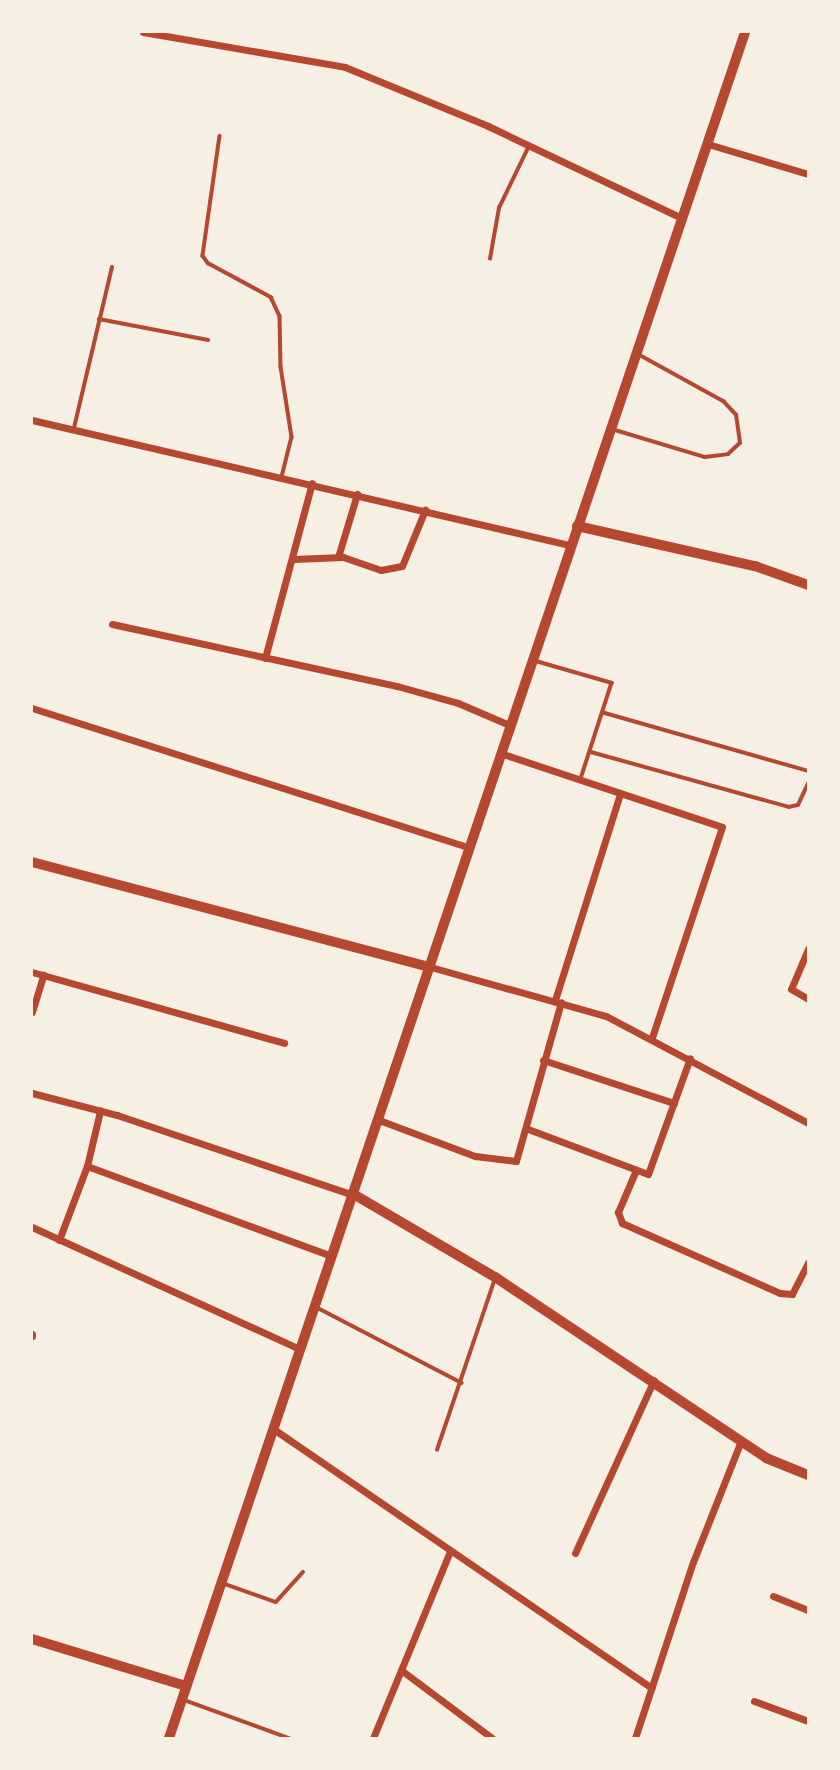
<!DOCTYPE html>
<style>
body{margin:0}
#map{position:relative;width:840px;height:1770px;overflow:hidden;background:#f6efe4;font-family:Poppins,sans-serif}
div>[style]{position:absolute}
.service>*{height:3.5px;margin:-1.75px;padding:0 1.75px;transform-origin:1.75px;border-radius:1.75px;background:#b5482f}
.minor>*{height:7px;margin:-3.5px;padding:0 3.5px;transform-origin:3.5px;border-radius:3.5px;background:#b5482f}
.tertiary>*{height:10px;margin:-5px;padding:0 5px;transform-origin:5px;border-radius:5px;background:#b5482f}
.secondary>*{height:10px;margin:-5px;padding:0 5px;transform-origin:5px;border-radius:5px;background:#b5482f}
span{translate:-50% -50%;white-space:nowrap;text-align:center;line-height:1.15;-webkit-text-stroke:5px #f6efe4;paint-order:stroke}
.frame{position:absolute;inset:0;border:33px solid #f6efe4;pointer-events:none}
</style>
<div id="map">
<div class="service">
<i style="left:220px;top:136px;width:121px;rotate:98.1deg"></i>
<i style="left:203px;top:256px;width:9px;rotate:54deg"></i>
<i style="left:208px;top:263px;width:72px;rotate:28.4deg"></i>
<i style="left:271px;top:297px;width:21px;rotate:65deg"></i>
<i style="left:280px;top:316px;width:51px;rotate:88.9deg"></i>
<i style="left:281px;top:367px;width:71px;rotate:81.1deg"></i>
<i style="left:292px;top:437px;width:41px;rotate:104deg"></i>
<i style="left:490px;top:259px;width:52px;rotate:-80deg"></i>
<i style="left:499px;top:208px;width:69px;rotate:-64.2deg"></i>
<i style="left:99px;top:319px;width:111px;rotate:10.9deg"></i>
<i style="left:74px;top:428px;width:165px;rotate:-76.7deg"></i>
<i style="left:612px;top:429px;width:97px;rotate:16.8deg"></i>
<i style="left:705px;top:457px;width:23px;rotate:-7deg"></i>
<i style="left:728px;top:454px;width:16px;rotate:-43deg"></i>
<i style="left:740px;top:443px;width:28px;rotate:-98deg"></i>
<i style="left:736px;top:415px;width:18px;rotate:-133deg"></i>
<i style="left:724px;top:402px;width:99px;rotate:-151.1deg"></i>
<i style="left:536px;top:661px;width:79px;rotate:16.1deg"></i>
<i style="left:612px;top:683px;width:101px;rotate:107.9deg"></i>
<i style="left:605px;top:713px;width:211px;rotate:15.9deg"></i>
<i style="left:591px;top:752px;width:205px;rotate:15.5deg"></i>
<i style="left:789px;top:807px;width:9px;rotate:-13deg"></i>
<i style="left:798px;top:805px;width:23px;rotate:-65deg"></i>
<i style="left:318px;top:1308px;width:162px;rotate:27.5deg"></i>
<i style="left:437px;top:1450px;width:181px;rotate:-71.3deg"></i>
<i style="left:222px;top:1583px;width:57px;rotate:19.4deg"></i>
<i style="left:276px;top:1602px;width:40px;rotate:-48deg"></i>
<i style="left:184px;top:1700px;width:112px;rotate:19.9deg"></i>
</div>
<div class="minor">
<i style="left:143px;top:32px;width:205px;rotate:9.8deg"></i>
<i style="left:345px;top:67px;width:155px;rotate:22.4deg"></i>
<i style="left:488px;top:126px;width:215px;rotate:25.4deg"></i>
<i style="left:708px;top:144px;width:104px;rotate:16.7deg"></i>
<i style="left:32px;top:420px;width:551px;rotate:13.1deg"></i>
<i style="left:338px;top:557px;width:66px;rotate:-73.2deg"></i>
<i style="left:293px;top:559px;width:50px;rotate:-2.3deg"></i>
<i style="left:343px;top:557px;width:40px;rotate:18.9deg"></i>
<i style="left:381px;top:570px;width:21px;rotate:-11deg"></i>
<i style="left:402px;top:566px;width:61px;rotate:-67.7deg"></i>
<i style="left:112px;top:624px;width:292px;rotate:12.3deg"></i>
<i style="left:397px;top:686px;width:63px;rotate:15.6deg"></i>
<i style="left:458px;top:703px;width:56px;rotate:23.3deg"></i>
<i style="left:265px;top:658px;width:181px;rotate:-75deg"></i>
<i style="left:32px;top:708px;width:458px;rotate:17.7deg"></i>
<i style="left:500px;top:753px;width:234px;rotate:18.4deg"></i>
<i style="left:722px;top:827px;width:222px;rotate:108.4deg"></i>
<i style="left:808px;top:949px;width:43px;rotate:113deg"></i>
<i style="left:791px;top:989px;width:20px;rotate:30deg"></i>
<i style="left:427px;top:966px;width:186px;rotate:15.6deg"></i>
<i style="left:606px;top:1016px;width:229px;rotate:27.9deg"></i>
<i style="left:32px;top:972px;width:262px;rotate:15.7deg"></i>
<i style="left:555px;top:1000px;width:216px;rotate:-72.5deg"></i>
<i style="left:32px;top:1012px;width:39px;rotate:-73deg"></i>
<i style="left:543px;top:1060px;width:138px;rotate:18.2deg"></i>
<i style="left:32px;top:1093px;width:88px;rotate:14.5deg"></i>
<i style="left:117px;top:1115px;width:250px;rotate:18.7deg"></i>
<i style="left:379px;top:1120px;width:103px;rotate:20.6deg"></i>
<i style="left:475px;top:1156px;width:41px;rotate:7deg"></i>
<i style="left:516px;top:1161px;width:165px;rotate:-74.2deg"></i>
<i style="left:528px;top:1129px;width:128px;rotate:20.6deg"></i>
<i style="left:648px;top:1174px;width:123px;rotate:-70.1deg"></i>
<i style="left:87px;top:1166px;width:261px;rotate:20.2deg"></i>
<i style="left:636px;top:1170px;width:46px;rotate:113.2deg"></i>
<i style="left:618px;top:1212px;width:12px;rotate:70deg"></i>
<i style="left:622px;top:1223px;width:173px;rotate:23.9deg"></i>
<i style="left:780px;top:1293px;width:12px;rotate:5deg"></i>
<i style="left:792px;top:1294px;width:35px;rotate:-63deg"></i>
<i style="left:32px;top:1227px;width:292px;rotate:24.5deg"></i>
<i style="left:59px;top:1240px;width:79px;rotate:-69.3deg"></i>
<i style="left:87px;top:1166px;width:57px;rotate:-76.7deg"></i>
<i style="left:32px;top:1336px;width:2px;rotate:-90deg"></i>
<i style="left:272px;top:1428px;width:460px;rotate:34.4deg"></i>
<i style="left:575px;top:1553px;width:190px;rotate:-65.5deg"></i>
<i style="left:773px;top:1596px;width:38px;rotate:22deg"></i>
<i style="left:401px;top:1670px;width:114px;rotate:36.8deg"></i>
<i style="left:754px;top:1701px;width:58px;rotate:20.3deg"></i>
<i style="left:373px;top:1738px;width:202px;rotate:-67.6deg"></i>
<i style="left:635px;top:1738px;width:185px;rotate:-71.8deg"></i>
<i style="left:693px;top:1562px;width:130px;rotate:-68.4deg"></i>
</div>
<div class="tertiary">
<i style="left:577px;top:526px;width:182px;rotate:12.7deg"></i>
<i style="left:755px;top:566px;width:56px;rotate:19.7deg"></i>
<i style="left:32px;top:862px;width:408px;rotate:14.8deg"></i>
<i style="left:355px;top:1195px;width:162px;rotate:30.4deg"></i>
<i style="left:495px;top:1277px;width:326px;rotate:33.7deg"></i>
<i style="left:766px;top:1458px;width:45px;rotate:22deg"></i>
<i style="left:32px;top:1639px;width:161px;rotate:17deg"></i>
</div>
<div class="secondary">
<i style="left:169px;top:1738px;width:1801px;rotate:-71.34deg"></i>
</div>
<div class="frame"></div>
</div>
